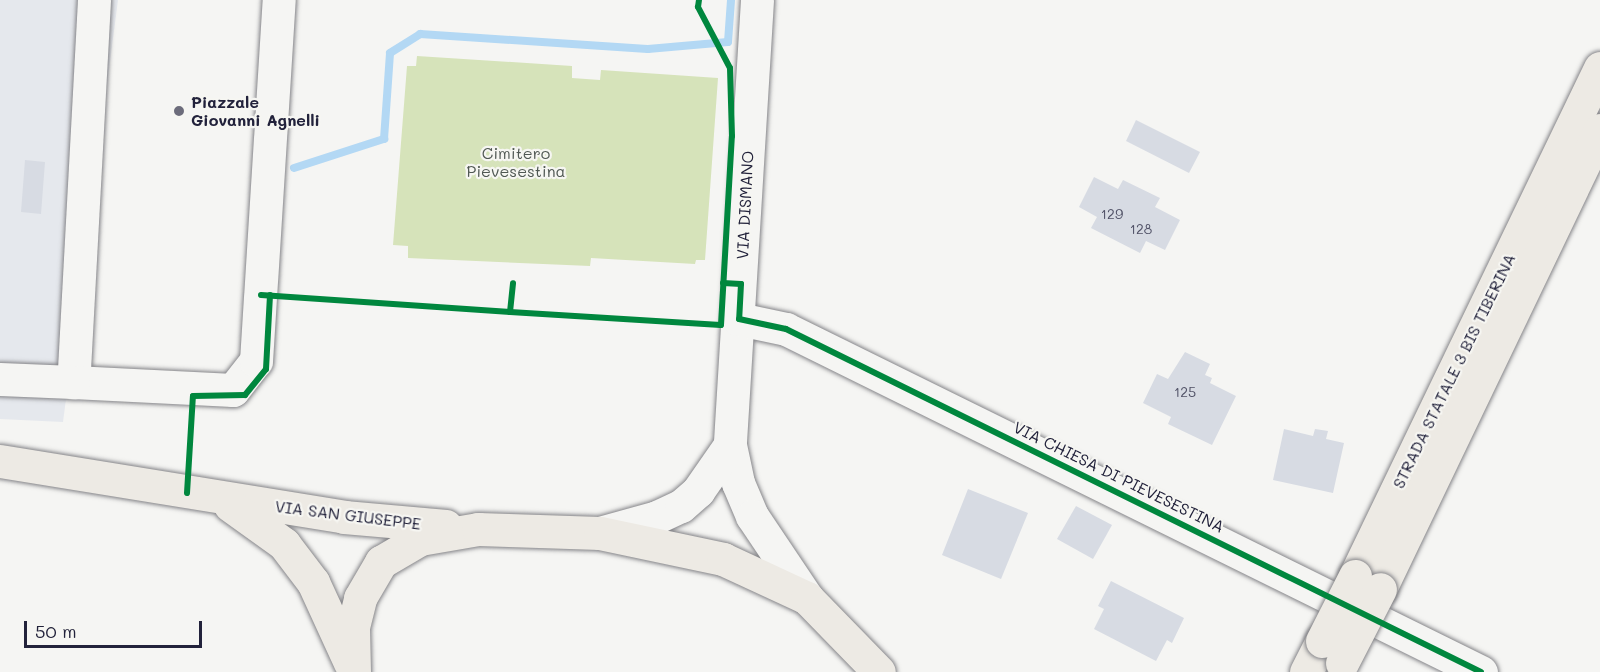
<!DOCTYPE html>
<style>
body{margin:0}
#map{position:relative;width:1600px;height:672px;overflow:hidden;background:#f5f5f3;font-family:Mali,sans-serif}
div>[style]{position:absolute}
.built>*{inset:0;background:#e5e8ed}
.green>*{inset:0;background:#d6e3ba}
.stream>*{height:8px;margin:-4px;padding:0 4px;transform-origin:4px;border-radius:4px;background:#b3d8f4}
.building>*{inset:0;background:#d7dbe3}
.roads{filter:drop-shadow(0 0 2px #858589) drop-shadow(0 0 2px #858589)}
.minor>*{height:33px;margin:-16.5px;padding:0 16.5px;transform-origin:16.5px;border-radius:16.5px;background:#f5f5f3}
.major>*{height:33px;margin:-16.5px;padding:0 16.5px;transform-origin:16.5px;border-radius:16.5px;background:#edeae4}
.highway>*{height:33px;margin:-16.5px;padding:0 16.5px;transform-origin:16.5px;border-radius:16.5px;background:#edeae4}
.bridges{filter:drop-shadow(0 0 2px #858589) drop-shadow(0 0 2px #858589)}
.highway-bridge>*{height:33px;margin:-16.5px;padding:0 16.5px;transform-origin:16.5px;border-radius:16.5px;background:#edeae4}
.cycleway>*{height:6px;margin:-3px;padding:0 3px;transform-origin:3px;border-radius:3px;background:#00873e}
.dots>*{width:16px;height:16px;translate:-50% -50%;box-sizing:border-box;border:3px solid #f6f6f2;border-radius:50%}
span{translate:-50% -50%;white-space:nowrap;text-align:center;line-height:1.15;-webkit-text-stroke:4.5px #f6f6f2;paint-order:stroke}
.number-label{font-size:14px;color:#4f5065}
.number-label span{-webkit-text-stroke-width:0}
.poi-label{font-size:16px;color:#22223b;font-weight:700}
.left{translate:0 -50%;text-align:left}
.park-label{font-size:16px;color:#505853}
.street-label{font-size:16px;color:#22223b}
.scale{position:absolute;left:24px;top:621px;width:178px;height:27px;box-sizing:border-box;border:3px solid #22223b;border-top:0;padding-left:8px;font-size:18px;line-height:21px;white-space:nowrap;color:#22223b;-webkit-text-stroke:4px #f6f6f2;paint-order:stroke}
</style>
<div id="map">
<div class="built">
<i style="clip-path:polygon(0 0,118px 0,63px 422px,0 419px)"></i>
</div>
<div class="green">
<i style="clip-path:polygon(417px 56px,572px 66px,572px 78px,600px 80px,601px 70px,718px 78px,705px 260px,696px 260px,695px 264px,591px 258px,590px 266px,408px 258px,408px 246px,393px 245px,407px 66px,416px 66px)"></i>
</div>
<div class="stream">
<i style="left:294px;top:168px;width:95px;rotate:-17.9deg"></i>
<i style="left:384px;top:139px;width:86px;rotate:-86deg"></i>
<i style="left:390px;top:53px;width:36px;rotate:-32deg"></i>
<i style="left:420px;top:34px;width:228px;rotate:3.8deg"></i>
<i style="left:648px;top:49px;width:80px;rotate:-5deg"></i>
<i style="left:728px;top:42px;width:42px;rotate:-85.9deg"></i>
</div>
<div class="building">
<i style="clip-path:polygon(1136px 120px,1200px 152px,1189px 173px,1126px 141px)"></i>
<i style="clip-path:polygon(25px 160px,45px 162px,41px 214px,21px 212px)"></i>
<i style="clip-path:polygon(1094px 177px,1118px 189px,1123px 180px,1160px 198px,1155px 207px,1180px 220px,1165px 250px,1146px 241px,1140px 253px,1091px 228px,1097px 217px,1079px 207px)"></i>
<i style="clip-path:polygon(1185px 352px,1210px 364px,1205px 375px,1212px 378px,1210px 383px,1236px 396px,1212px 445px,1168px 424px,1171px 417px,1143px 403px,1157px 374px,1168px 379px)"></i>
<i style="clip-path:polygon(1284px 429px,1313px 436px,1315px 429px,1328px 431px,1326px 439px,1344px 443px,1333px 493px,1273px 480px)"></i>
<i style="clip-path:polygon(968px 489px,1028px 513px,1001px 579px,942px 555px)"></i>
<i style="clip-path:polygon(1076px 506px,1112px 525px,1093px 559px,1057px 539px)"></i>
<i style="clip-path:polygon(1111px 581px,1184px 618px,1172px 643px,1167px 640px,1156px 661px,1094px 629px,1104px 609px,1098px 606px)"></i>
</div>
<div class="roads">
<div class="minor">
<i style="left:94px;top:0;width:383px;rotate:93.1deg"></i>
<i style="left:73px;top:382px;width:160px;rotate:2.9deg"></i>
<i style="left:233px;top:390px;width:37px;rotate:-52deg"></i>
<i style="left:256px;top:361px;width:362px;rotate:-86.4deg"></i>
<i style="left:757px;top:0;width:446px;rotate:93.5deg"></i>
<i style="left:730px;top:445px;width:39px;rotate:78deg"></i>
<i style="left:738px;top:483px;width:36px;rotate:67deg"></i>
<i style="left:752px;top:516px;width:99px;rotate:56.1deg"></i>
<i style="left:739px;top:319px;width:48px;rotate:12deg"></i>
<i style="left:786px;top:329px;width:775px;rotate:26.27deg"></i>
<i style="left:0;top:379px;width:73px;rotate:2.4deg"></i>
<i style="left:600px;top:533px;width:59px;rotate:-15.7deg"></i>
<i style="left:657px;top:517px;width:26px;rotate:-25deg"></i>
<i style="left:681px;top:506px;width:23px;rotate:-41deg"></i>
<i style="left:698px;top:491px;width:56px;rotate:-55.2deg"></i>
</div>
<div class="major">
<i style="left:0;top:461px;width:349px;rotate:9.2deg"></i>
<i style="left:344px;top:517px;width:102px;rotate:5deg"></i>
<i style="left:230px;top:505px;width:67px;rotate:35.8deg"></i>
<i style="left:284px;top:544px;width:48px;rotate:52.7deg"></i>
<i style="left:313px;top:582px;width:89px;rotate:65.4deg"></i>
<i style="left:354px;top:672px;width:45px;rotate:-91.3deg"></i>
<i style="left:353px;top:627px;width:30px;rotate:-76deg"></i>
<i style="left:360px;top:598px;width:42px;rotate:-59.7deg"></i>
<i style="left:381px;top:562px;width:45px;rotate:-30.5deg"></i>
<i style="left:420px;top:539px;width:59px;rotate:-9.8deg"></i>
<i style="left:478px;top:529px;width:122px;rotate:1.9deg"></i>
<i style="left:600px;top:533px;width:126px;rotate:11.9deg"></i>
<i style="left:723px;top:559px;width:93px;rotate:24.9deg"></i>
<i style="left:807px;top:598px;width:103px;rotate:45.8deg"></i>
</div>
<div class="highway">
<i style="left:1355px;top:576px;width:564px;rotate:-64.25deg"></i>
<i style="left:1380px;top:589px;width:509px;rotate:-64.39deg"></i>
<i style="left:1306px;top:672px;width:35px;rotate:-63deg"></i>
</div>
</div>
<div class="bridges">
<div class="highway-bridge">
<i style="left:1322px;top:641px;width:73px;rotate:-63.1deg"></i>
<i style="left:1342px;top:663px;width:83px;rotate:-62.8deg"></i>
</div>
</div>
<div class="cycleway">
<i style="left:723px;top:283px;width:18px;rotate:3deg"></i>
<i style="left:741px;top:284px;width:35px;rotate:93deg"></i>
<i style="left:739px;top:319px;width:48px;rotate:12deg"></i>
<i style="left:786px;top:329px;width:775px;rotate:26.27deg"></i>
<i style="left:261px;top:295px;width:250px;rotate:3.9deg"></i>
<i style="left:510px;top:312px;width:29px;rotate:-84deg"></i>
<i style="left:510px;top:312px;width:211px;rotate:3.5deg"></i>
<i style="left:721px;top:325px;width:189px;rotate:-86.7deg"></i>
<i style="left:732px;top:136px;width:68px;rotate:-91.7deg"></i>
<i style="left:730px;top:68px;width:69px;rotate:-117.7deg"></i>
<i style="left:698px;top:7px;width:7px;rotate:-82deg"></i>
<i style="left:187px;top:493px;width:97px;rotate:-86.5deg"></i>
<i style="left:193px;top:396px;width:52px;rotate:-1.1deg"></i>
<i style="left:245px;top:395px;width:33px;rotate:-51deg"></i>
<i style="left:266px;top:369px;width:74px;rotate:-86.9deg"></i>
</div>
<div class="dots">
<i style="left:179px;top:111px;background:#6c6c7b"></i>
</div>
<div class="number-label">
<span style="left:1112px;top:214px">129</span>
<span style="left:1141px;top:229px">128</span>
<span style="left:1185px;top:392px">125</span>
</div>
<div class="poi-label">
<span class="left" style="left:191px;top:111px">Piazzale<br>Giovanni Agnelli</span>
</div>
<div class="park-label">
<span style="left:516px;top:162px">Cimitero<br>Pievesestina</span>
</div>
<div class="street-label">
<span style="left:745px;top:205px;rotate:-87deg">VIA DISMANO</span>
<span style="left:1454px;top:371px;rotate:-64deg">STRADA STATALE 3 BIS TIBERINA</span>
<span style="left:1119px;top:477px;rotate:26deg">VIA CHIESA DI PIEVESESTINA</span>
<span style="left:348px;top:515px;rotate:7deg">VIA SAN GIUSEPPE</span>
</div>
<div class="scale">50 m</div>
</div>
